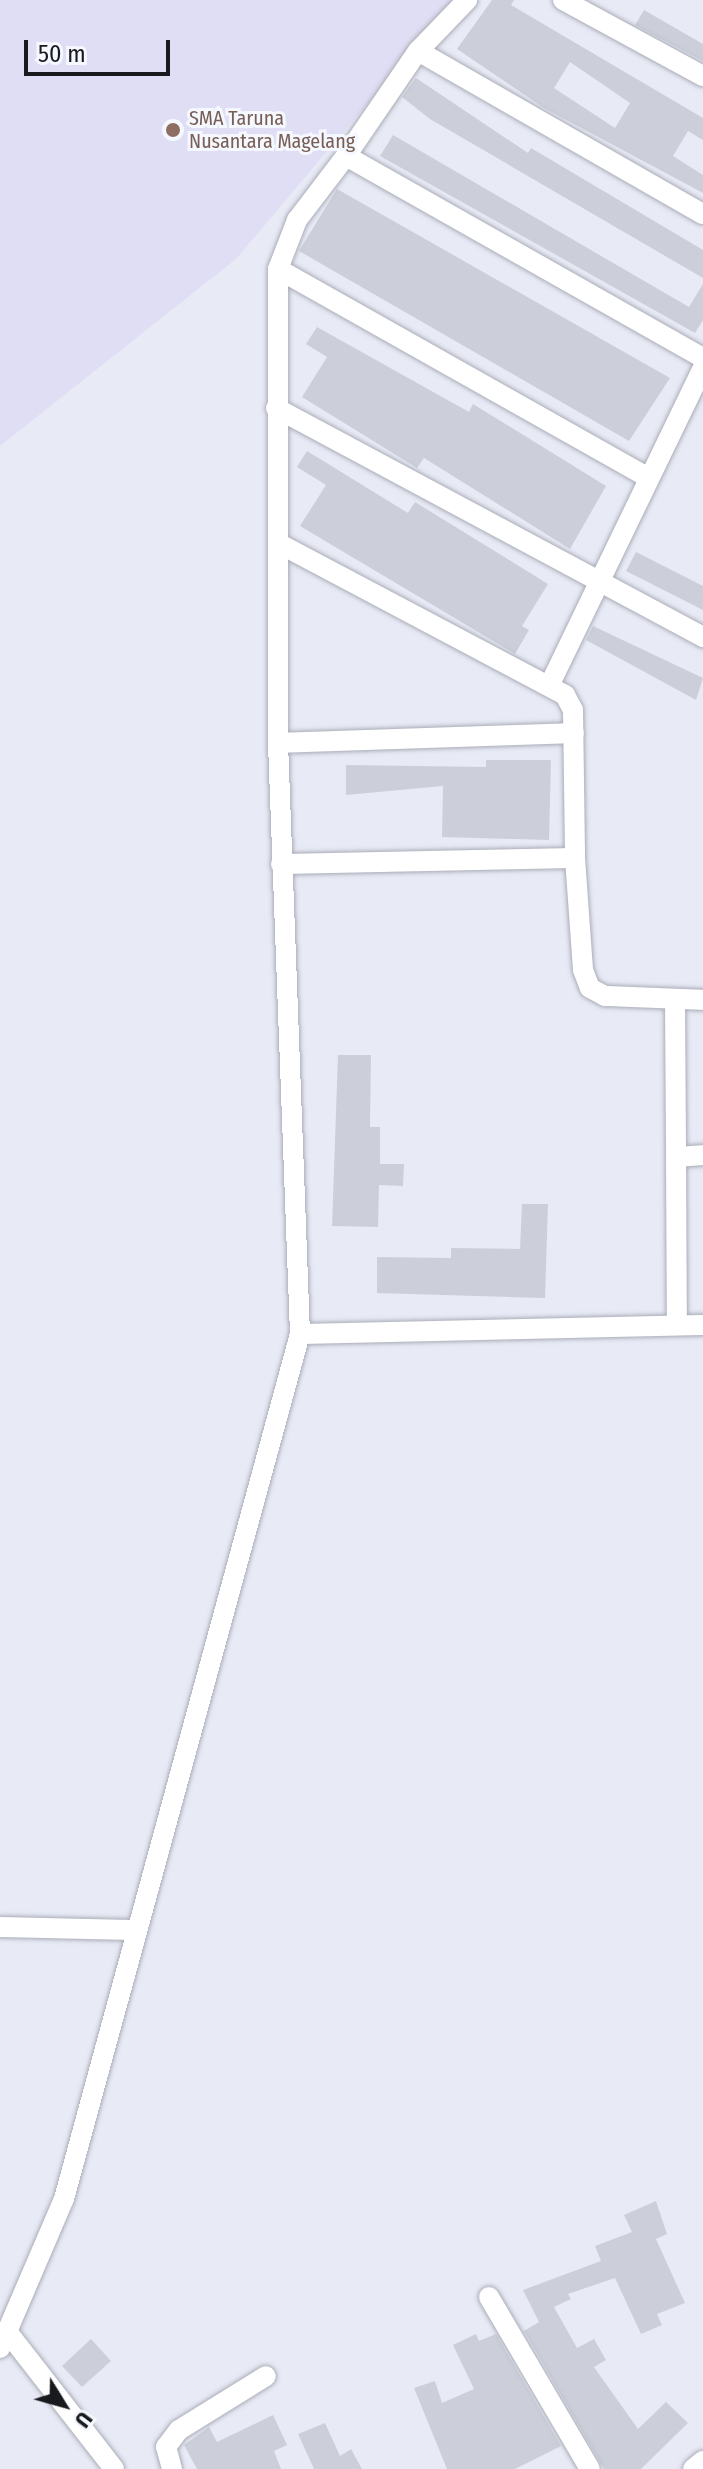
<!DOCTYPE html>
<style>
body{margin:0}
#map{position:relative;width:703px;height:2469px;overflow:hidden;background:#e8ebf6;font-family:"Fira Sans Condensed",sans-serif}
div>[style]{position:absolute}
.education>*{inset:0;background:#e0def4}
.building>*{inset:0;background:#cccfd9}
.roads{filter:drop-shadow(0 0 2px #aaadb7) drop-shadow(0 0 2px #aaadb7)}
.minor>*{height:20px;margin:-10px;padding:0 10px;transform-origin:10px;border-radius:10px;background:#fff}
.dots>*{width:22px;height:22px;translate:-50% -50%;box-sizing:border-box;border:4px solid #f6f8ff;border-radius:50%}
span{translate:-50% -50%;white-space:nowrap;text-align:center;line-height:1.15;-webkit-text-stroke:6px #f6f8ff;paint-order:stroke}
.education-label{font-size:20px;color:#785e54}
.left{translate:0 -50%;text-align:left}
.north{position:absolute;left:24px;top:2365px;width:80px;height:80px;-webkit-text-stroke:6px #f6f8ff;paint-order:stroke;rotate:127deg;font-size:22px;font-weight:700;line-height:32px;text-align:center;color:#191a1e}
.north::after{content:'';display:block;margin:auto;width:28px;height:36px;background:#191a1e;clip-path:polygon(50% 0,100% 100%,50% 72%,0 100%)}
.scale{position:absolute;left:24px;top:40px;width:146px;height:36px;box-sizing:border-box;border:4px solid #191a1e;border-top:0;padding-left:10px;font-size:24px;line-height:28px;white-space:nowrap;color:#191a1e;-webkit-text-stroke:6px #f6f8ff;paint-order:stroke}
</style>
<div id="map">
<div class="education">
<i style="clip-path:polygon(0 0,455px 0,236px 259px,0 446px)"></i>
</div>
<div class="building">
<i style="clip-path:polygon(evenodd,492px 0,514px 0,511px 5px,703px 118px,703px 140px,688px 131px,673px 156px,703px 175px,703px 193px,544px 108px,457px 49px,492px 0,570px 62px,630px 103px,615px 128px,554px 88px,570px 62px)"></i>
<i style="clip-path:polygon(644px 10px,703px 44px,703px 61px,635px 25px)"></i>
<i style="clip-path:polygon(416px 78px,528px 153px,531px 148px,703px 250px,703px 278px,430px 119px,402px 97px)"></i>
<i style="clip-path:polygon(393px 135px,689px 307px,703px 284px,703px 320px,695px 333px,380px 156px)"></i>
<i style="clip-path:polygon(337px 189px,670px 378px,629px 441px,299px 251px)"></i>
<i style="clip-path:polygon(317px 327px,469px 412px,473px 404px,606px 486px,570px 549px,424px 458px,417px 468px,302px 397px,327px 357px,306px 344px)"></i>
<i style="clip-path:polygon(307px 451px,408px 513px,415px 502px,548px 584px,522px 626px,529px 630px,515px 654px,300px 526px,326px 485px,297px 467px)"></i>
<i style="clip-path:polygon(636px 552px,703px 586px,703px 610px,626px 571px)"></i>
<i style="clip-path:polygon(593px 626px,703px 678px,696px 700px,586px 640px)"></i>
<i style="clip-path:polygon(486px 760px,551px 760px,549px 840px,442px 837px,443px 786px,346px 795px,346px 765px,486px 767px)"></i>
<i style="clip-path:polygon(338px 1055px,371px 1055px,370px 1127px,380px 1127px,380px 1164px,404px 1164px,403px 1186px,379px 1185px,378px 1227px,332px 1226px)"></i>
<i style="clip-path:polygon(522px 1204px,548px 1204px,545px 1298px,377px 1293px,377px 1257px,451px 1258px,451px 1248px,520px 1249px)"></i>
<i style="clip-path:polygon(656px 2201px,667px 2234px,656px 2239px,685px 2303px,657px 2314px,662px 2325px,641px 2334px,615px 2278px,568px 2294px,571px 2299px,554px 2307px,577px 2348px,594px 2339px,606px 2360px,594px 2367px,638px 2429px,666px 2402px,688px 2423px,641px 2469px,604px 2469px,524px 2331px,539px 2322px,523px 2290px,601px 2261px,595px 2246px,632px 2232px,624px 2215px)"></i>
<i style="clip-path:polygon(476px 2334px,479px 2341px,496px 2334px,561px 2446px,515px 2469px,447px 2469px,414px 2388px,435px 2381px,442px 2403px,474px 2389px,453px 2345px)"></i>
<i style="clip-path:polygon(91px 2339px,111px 2361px,82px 2387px,62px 2366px)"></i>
<i style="clip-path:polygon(273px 2415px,287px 2445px,274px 2451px,281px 2469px,197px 2469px,184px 2445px,209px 2427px,217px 2442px)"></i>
<i style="clip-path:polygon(325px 2423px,340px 2456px,351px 2449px,362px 2469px,314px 2469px,298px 2434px)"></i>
</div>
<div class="roads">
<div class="minor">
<i style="left:563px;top:0;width:159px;rotate:28.5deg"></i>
<i style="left:418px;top:51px;width:328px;rotate:29.8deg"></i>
<i style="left:346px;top:156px;width:127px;rotate:-55.6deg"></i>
<i style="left:418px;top:51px;width:71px;rotate:-46.1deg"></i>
<i style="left:278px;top:269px;width:426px;rotate:29.4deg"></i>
<i style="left:276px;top:408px;width:485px;rotate:28.2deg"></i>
<i style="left:278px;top:543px;width:325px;rotate:27.9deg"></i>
<i style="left:565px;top:695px;width:17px;rotate:62deg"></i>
<i style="left:573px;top:710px;width:148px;rotate:89.2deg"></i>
<i style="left:575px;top:858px;width:112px;rotate:85.9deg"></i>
<i style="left:583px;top:970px;width:19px;rotate:69deg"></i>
<i style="left:590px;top:988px;width:17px;rotate:28deg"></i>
<i style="left:605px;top:996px;width:98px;rotate:2.3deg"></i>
<i style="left:551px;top:682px;width:350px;rotate:-64.2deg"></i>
<i style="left:278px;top:743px;width:296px;rotate:-1.9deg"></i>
<i style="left:281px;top:864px;width:294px;rotate:-1.2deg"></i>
<i style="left:675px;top:1002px;width:155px;rotate:89.6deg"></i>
<i style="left:676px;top:1157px;width:27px;rotate:-4deg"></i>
<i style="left:676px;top:1157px;width:168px;rotate:89.7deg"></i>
<i style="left:300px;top:1334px;width:403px;rotate:-1.3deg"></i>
<i style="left:0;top:1927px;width:133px;rotate:1.3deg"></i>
<i style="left:489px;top:2297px;width:199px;rotate:59.6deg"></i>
<i style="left:9px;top:2334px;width:171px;rotate:52.1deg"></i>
<i style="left:0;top:2348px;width:162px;rotate:-66.8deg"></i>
<i style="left:64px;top:2199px;width:897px;rotate:-74.74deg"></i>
<i style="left:300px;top:1334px;width:591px;rotate:-92.13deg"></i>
<i style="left:278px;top:743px;width:474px;rotate:-90deg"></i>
<i style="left:278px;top:269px;width:53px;rotate:-68.8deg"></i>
<i style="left:297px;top:220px;width:81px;rotate:-52.6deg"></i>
<i style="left:346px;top:156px;width:410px;rotate:29.5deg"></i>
<i style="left:172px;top:2469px;width:23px;rotate:-105deg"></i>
<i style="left:166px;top:2447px;width:21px;rotate:-53deg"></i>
<i style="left:179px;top:2430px;width:102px;rotate:-31.8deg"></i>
<i style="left:693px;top:2469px;width:13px;rotate:-39deg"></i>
</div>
</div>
<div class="dots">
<i style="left:173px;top:130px;background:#8d6e63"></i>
</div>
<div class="education-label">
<span class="left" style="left:189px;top:130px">SMA Taruna<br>Nusantara Magelang</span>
</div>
<div class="north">U</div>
<div class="scale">50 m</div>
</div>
